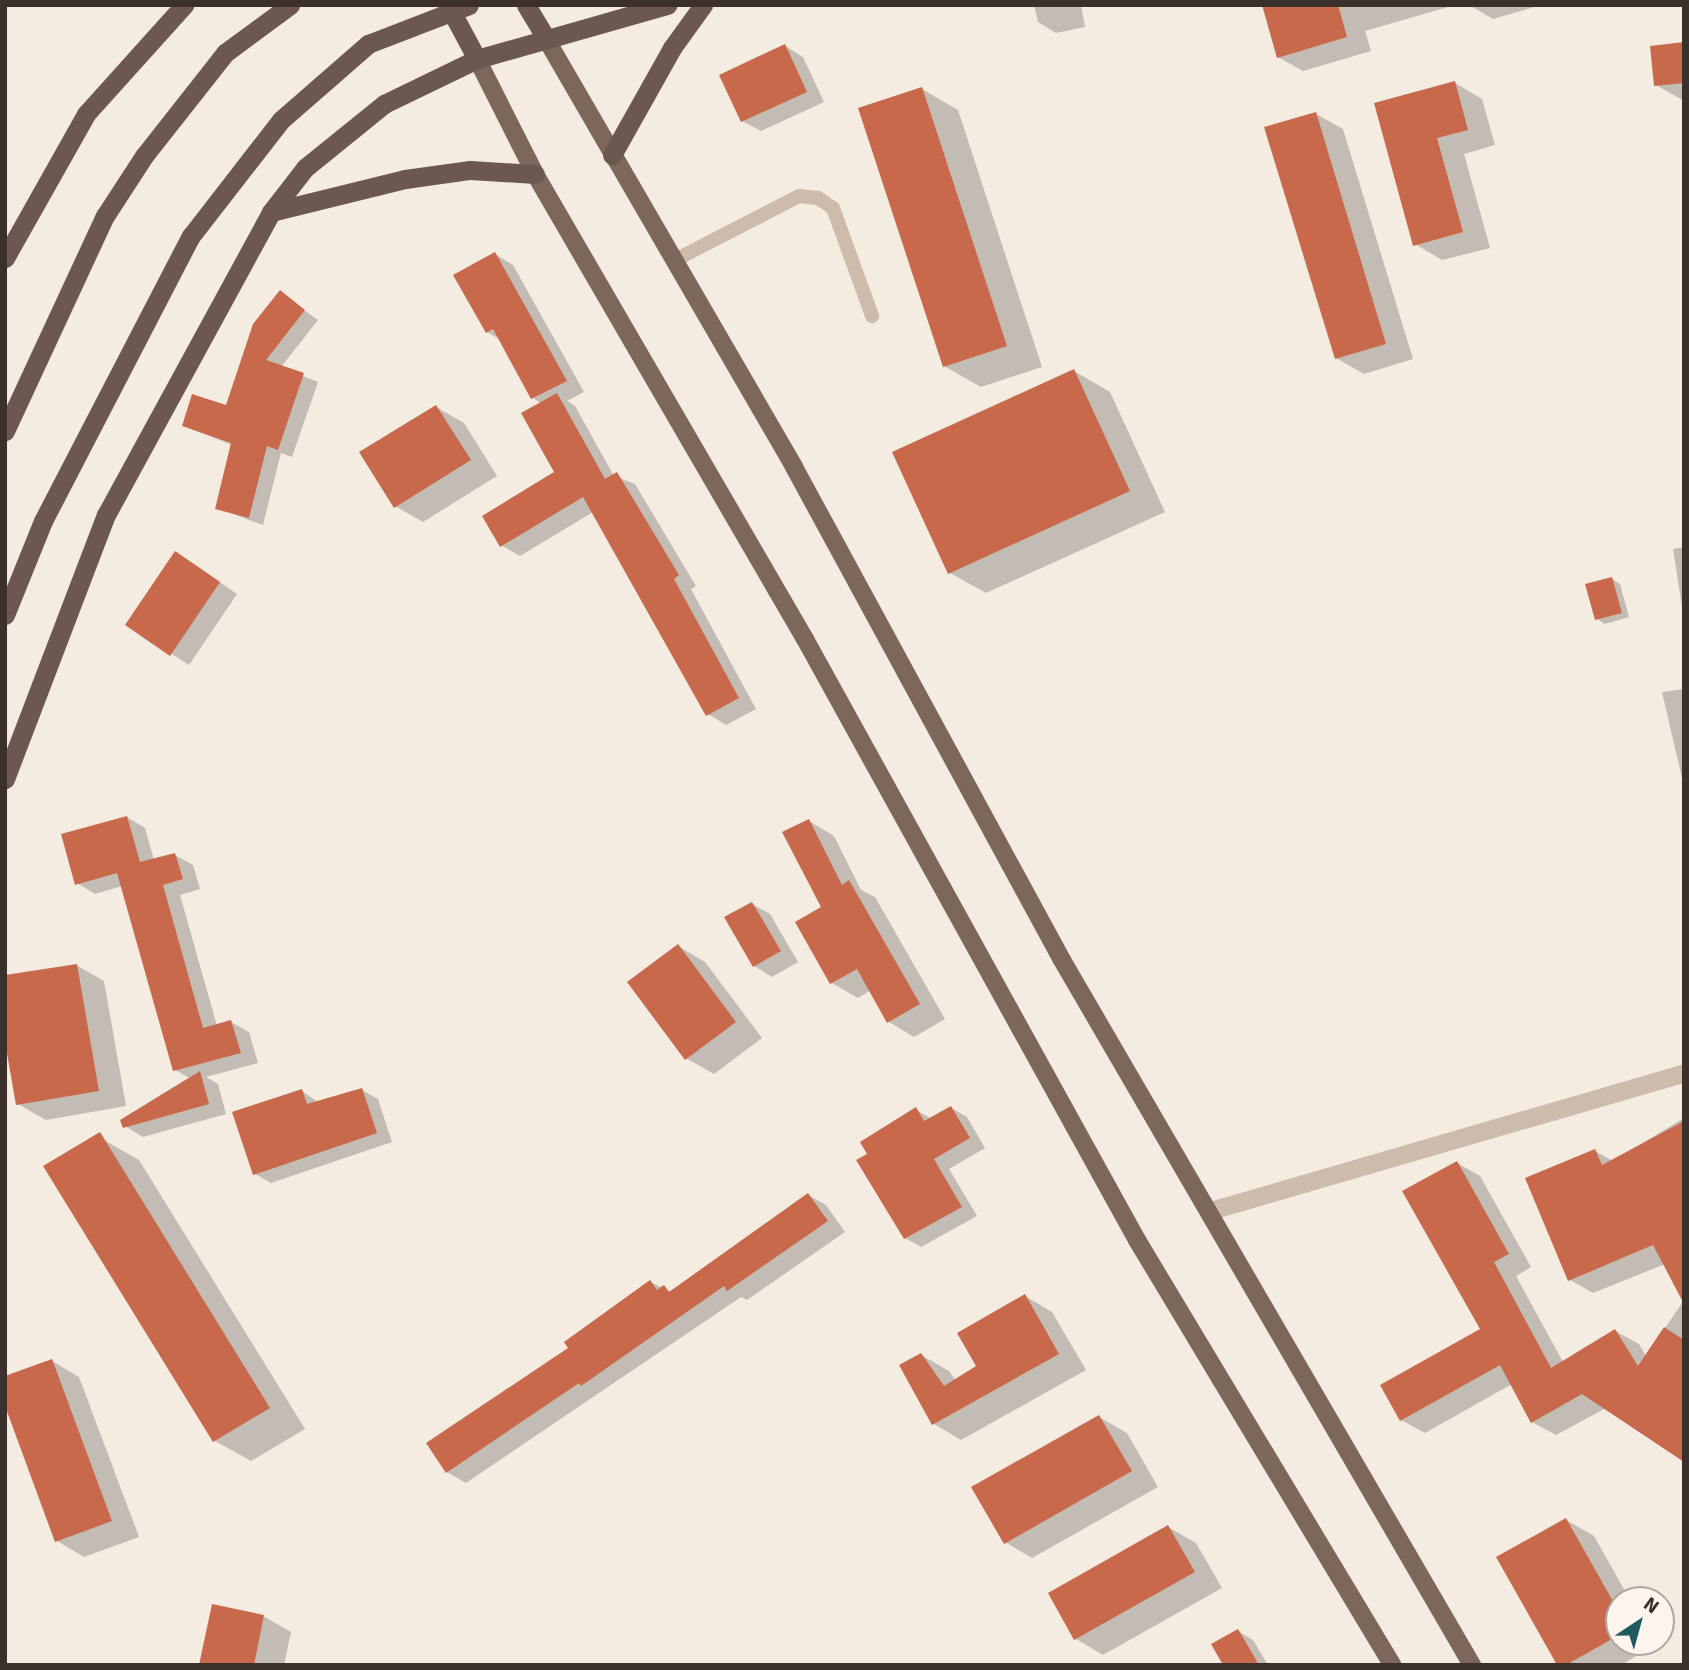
<!DOCTYPE html>
<style>
body{margin:0}
#map{position:relative;width:1689px;height:1670px;overflow:hidden;background:#f4ebe1;font-family:Signika,sans-serif}
div>[style]{position:absolute}
.shadow>*{inset:0;background:#0003}
.building>*{inset:0;background:#c8694b}
.service>*{height:14px;margin:-7px;padding:0 7px;transform-origin:7px;border-radius:7px;background:#cdbbac}
.minor>*{height:18px;margin:-9px;padding:0 9px;transform-origin:9px;border-radius:9px;background:#cdbbac}
.primary>*{height:18px;margin:-9px;padding:0 9px;transform-origin:9px;border-radius:9px;background:#7d675c}
.trunk>*{height:19px;margin:-9.5px;padding:0 9.5px;transform-origin:9.5px;border-radius:9.5px;background:#6c584f}
.trunk-bridge>*{height:19px;margin:-9.5px;padding:0 9.5px;transform-origin:9.5px;border-radius:9.5px;background:#6c584f}
span{translate:-50% -50%;white-space:nowrap;text-align:center;line-height:1.15;-webkit-text-stroke:5px #fbf5ee;paint-order:stroke}
.frame{position:absolute;inset:0;border:7px solid #3b302b;pointer-events:none}
.north{position:absolute;left:1605px;top:1586px;width:70px;height:70px;box-sizing:border-box;background:#fbf5ee;border:2px solid #aea6a0;border-radius:50%;rotate:36deg;font-size:19px;font-weight:700;line-height:28px;text-align:center;color:#3b302b}
.north::after{content:'';display:block;margin:auto;width:24px;height:32px;background:#1f5a5e;clip-path:polygon(50% 0,100% 100%,50% 72%,0 100%)}
</style>
<div id="map">
<div class="shadow">
<i style="clip-path:polygon(1034px 5px,1081px 5px,1085px 27px,1056px 33px,1038px 22px)"></i>
<i style="clip-path:polygon(1263px 5px,1455px 5px,1365px 31px,1371px 51px,1303px 71px,1278px 57px)"></i>
<i style="clip-path:polygon(1469px 5px,1541px 5px,1493px 19px)"></i>
<i style="clip-path:polygon(1684px 44px,1684px 101px,1656px 85px)"></i>
<i style="clip-path:polygon(785px 46px,803px 57px,824px 102px,761px 131px,742px 121px)"></i>
<i style="clip-path:polygon(1455px 83px,1482px 99px,1495px 145px,1464px 154px,1490px 248px,1442px 260px,1415px 244px,1376px 104px)"></i>
<i style="clip-path:polygon(922px 89px,958px 110px,1042px 367px,981px 387px,944px 366px)"></i>
<i style="clip-path:polygon(1316px 114px,1343px 129px,1413px 359px,1364px 374px,1336px 358px)"></i>
<i style="clip-path:polygon(495px 254px,513px 265px,584px 392px,567px 401px,575px 406px,614px 476px,635px 484px,696px 586px,691px 589px,756px 709px,726px 725px,708px 714px,593px 512px,520px 556px,501px 545px,556px 473px,542px 404px,533px 398px,501px 340px,487px 332px)"></i>
<i style="clip-path:polygon(280px 293px,318px 320px,281px 367px,318px 382px,292px 457px,281px 453px,263px 525px,217px 508px,232px 445px,184px 426px,227px 408px)"></i>
<i style="clip-path:polygon(1074px 371px,1110px 392px,1165px 512px,986px 593px,950px 573px)"></i>
<i style="clip-path:polygon(436px 407px,464px 423px,497px 476px,423px 522px,395px 506px)"></i>
<i style="clip-path:polygon(1684px 547px,1684px 620px,1673px 549px)"></i>
<i style="clip-path:polygon(194px 564px,237px 594px,189px 665px,127px 625px)"></i>
<i style="clip-path:polygon(1612px 579px,1620px 584px,1629px 617px,1605px 624px,1597px 619px)"></i>
<i style="clip-path:polygon(1684px 689px,1684px 787px,1662px 692px)"></i>
<i style="clip-path:polygon(127px 817px,145px 828px,154px 860px,175px 855px,193px 865px,200px 889px,180px 895px,217px 1026px,231px 1022px,249px 1032px,258px 1063px,206px 1077px,218px 1084px,226px 1114px,143px 1137px,125px 1126px,191px 1079px,175px 1070px,122px 886px,95px 894px,77px 883px)"></i>
<i style="clip-path:polygon(809px 821px,834px 836px,861px 890px,875px 897px,945px 1019px,914px 1037px,889px 1022px,871px 990px,858px 998px,832px 983px)"></i>
<i style="clip-path:polygon(752px 904px,770px 914px,798px 962px,772px 977px,754px 966px)"></i>
<i style="clip-path:polygon(678px 946px,705px 962px,762px 1038px,714px 1074px,686px 1058px)"></i>
<i style="clip-path:polygon(76px 965px,104px 981px,126px 1106px,46px 1120px,18px 1104px)"></i>
<i style="clip-path:polygon(362px 1090px,378px 1099px,392px 1142px,271px 1183px,255px 1174px,302px 1091px,319px 1103px)"></i>
<i style="clip-path:polygon(951px 1108px,967px 1117px,985px 1148px,949px 1169px,977px 1216px,921px 1247px,905px 1238px,869px 1154px,916px 1110px,932px 1119px)"></i>
<i style="clip-path:polygon(1684px 1118px,1684px 1460px,1606px 1408px,1556px 1435px,1532px 1422px,1512px 1384px,1425px 1433px,1401px 1420px,1483px 1330px,1457px 1163px,1480px 1176px,1531px 1267px,1516px 1276px,1563px 1362px,1615px 1331px,1639px 1344px,1646px 1356px,1684px 1300px,1665px 1264px,1593px 1293px,1570px 1280px,1595px 1151px,1613px 1161px)"></i>
<i style="clip-path:polygon(102px 1139px,139px 1160px,305px 1429px,251px 1461px,215px 1441px)"></i>
<i style="clip-path:polygon(808px 1195px,826px 1205px,845px 1232px,747px 1300px,741px 1297px,466px 1483px,447px 1472px,570px 1348px,650px 1282px,672px 1292px)"></i>
<i style="clip-path:polygon(1025px 1296px,1052px 1312px,1086px 1370px,961px 1440px,934px 1424px,921px 1355px,949px 1371px,956px 1381px,978px 1366px)"></i>
<i style="clip-path:polygon(52px 1361px,79px 1377px,139px 1537px,84px 1557px,57px 1541px)"></i>
<i style="clip-path:polygon(1099px 1417px,1127px 1433px,1158px 1487px,1032px 1558px,1005px 1542px)"></i>
<i style="clip-path:polygon(1566px 1520px,1594px 1536px,1630px 1600px,1619px 1600px,1619px 1642px,1655px 1645px,1621px 1665px,1559px 1665px)"></i>
<i style="clip-path:polygon(1168px 1527px,1196px 1543px,1222px 1588px,1103px 1655px,1076px 1639px)"></i>
<i style="clip-path:polygon(263px 1616px,291px 1632px,284px 1665px,201px 1665px)"></i>
<i style="clip-path:polygon(1238px 1631px,1253px 1640px,1268px 1665px,1225px 1665px)"></i>
</div>
<div class="building">
<i style="clip-path:polygon(1262px 5px,1338px 5px,1347px 37px,1277px 58px)"></i>
<i style="clip-path:polygon(1684px 42px,1684px 83px,1654px 86px,1650px 46px)"></i>
<i style="clip-path:polygon(785px 44px,807px 92px,741px 122px,719px 75px)"></i>
<i style="clip-path:polygon(1455px 81px,1468px 130px,1437px 138px,1463px 232px,1413px 246px,1374px 103px)"></i>
<i style="clip-path:polygon(922px 87px,1007px 346px,943px 367px,858px 108px)"></i>
<i style="clip-path:polygon(1316px 112px,1386px 344px,1335px 359px,1264px 127px)"></i>
<i style="clip-path:polygon(495px 252px,567px 381px,531px 399px,493px 329px,486px 333px,453px 275px)"></i>
<i style="clip-path:polygon(280px 290px,305px 310px,266px 360px,304px 373px,278px 450px,267px 446px,249px 518px,215px 509px,231px 443px,182px 426px,192px 394px,226px 405px,253px 324px)"></i>
<i style="clip-path:polygon(1074px 369px,1130px 491px,948px 574px,892px 452px)"></i>
<i style="clip-path:polygon(557px 393px,605px 479px,617px 472px,679px 575px,674px 579px,739px 698px,706px 716px,583px 497px,500px 547px,482px 516px,554px 472px,521px 413px)"></i>
<i style="clip-path:polygon(436px 405px,471px 460px,394px 508px,359px 452px)"></i>
<i style="clip-path:polygon(175px 551px,220px 582px,170px 656px,125px 625px)"></i>
<i style="clip-path:polygon(1612px 577px,1622px 613px,1595px 620px,1585px 584px)"></i>
<i style="clip-path:polygon(127px 816px,140px 862px,175px 853px,183px 879px,163px 885px,203px 1028px,231px 1020px,241px 1053px,173px 1071px,117px 873px,75px 885px,61px 834px)"></i>
<i style="clip-path:polygon(809px 819px,842px 885px,849px 880px,920px 1004px,887px 1023px,857px 969px,830px 984px,795px 922px,821px 907px,782px 832px)"></i>
<i style="clip-path:polygon(752px 902px,781px 951px,753px 967px,724px 917px)"></i>
<i style="clip-path:polygon(678px 944px,736px 1022px,685px 1060px,627px 982px)"></i>
<i style="clip-path:polygon(77px 964px,99px 1091px,16px 1105px,5px 1042px,5px 975px)"></i>
<i style="clip-path:polygon(200px 1071px,209px 1104px,123px 1128px,120px 1120px)"></i>
<i style="clip-path:polygon(362px 1088px,377px 1133px,253px 1175px,232px 1112px,302px 1089px,307px 1104px)"></i>
<i style="clip-path:polygon(951px 1106px,970px 1138px,934px 1159px,962px 1207px,904px 1239px,856px 1160px,867px 1154px,860px 1142px,916px 1107px,924px 1121px)"></i>
<i style="clip-path:polygon(1684px 1121px,1684px 1304px,1653px 1245px,1568px 1281px,1525px 1178px,1595px 1149px,1602px 1165px)"></i>
<i style="clip-path:polygon(100px 1132px,270px 1408px,213px 1442px,43px 1166px)"></i>
<i style="clip-path:polygon(1457px 1161px,1509px 1254px,1494px 1262px,1551px 1368px,1615px 1329px,1638px 1366px,1664px 1327px,1684px 1340px,1684px 1462px,1582px 1394px,1531px 1423px,1500px 1365px,1400px 1421px,1380px 1385px,1480px 1329px,1402px 1191px)"></i>
<i style="clip-path:polygon(808px 1193px,828px 1221px,727px 1291px,724px 1286px,581px 1386px,579px 1383px,446px 1473px,426px 1443px,568px 1348px,564px 1342px,650px 1280px,657px 1290px,664px 1285px,669px 1292px)"></i>
<i style="clip-path:polygon(1025px 1294px,1059px 1354px,932px 1425px,899px 1365px,921px 1353px,944px 1386px,976px 1366px,957px 1333px)"></i>
<i style="clip-path:polygon(52px 1359px,112px 1521px,55px 1542px,5px 1406px,5px 1376px)"></i>
<i style="clip-path:polygon(1099px 1415px,1132px 1471px,1004px 1544px,971px 1487px)"></i>
<i style="clip-path:polygon(1566px 1518px,1619px 1612px,1619px 1635px,1566px 1665px,1557px 1665px,1496px 1557px)"></i>
<i style="clip-path:polygon(1168px 1525px,1195px 1572px,1074px 1640px,1048px 1593px)"></i>
<i style="clip-path:polygon(212px 1604px,264px 1615px,254px 1665px,199px 1665px)"></i>
<i style="clip-path:polygon(1238px 1629px,1259px 1665px,1223px 1665px,1211px 1644px)"></i>
</div>
<div class="service">
<i style="left:673px;top:261px;width:142px;rotate:-27.3deg"></i>
<i style="left:799px;top:196px;width:19px;rotate:6deg"></i>
<i style="left:818px;top:198px;width:18px;rotate:34deg"></i>
<i style="left:833px;top:208px;width:115px;rotate:70.1deg"></i>
</div>
<div class="minor">
<i style="left:1211px;top:1211px;width:492px;rotate:-16.2deg"></i>
</div>
<div class="primary">
<i style="left:545px;top:37px;width:497px;rotate:59.9deg"></i>
<i style="left:794px;top:467px;width:561px;rotate:61.47deg"></i>
<i style="left:1062px;top:960px;width:816px;rotate:59.82deg"></i>
<i style="left:477px;top:59px;width:129px;rotate:63.2deg"></i>
<i style="left:535px;top:174px;width:538px;rotate:59.86deg"></i>
<i style="left:805px;top:639px;width:687px;rotate:61.08deg"></i>
<i style="left:1137px;top:1240px;width:496px;rotate:59deg"></i>
</div>
<div class="trunk">
<i style="left:448px;top:5px;width:61px;rotate:61.8deg"></i>
<i style="left:526px;top:5px;width:37px;rotate:59deg"></i>
<i style="left:612px;top:155px;width:123px;rotate:-60.7deg"></i>
<i style="left:672px;top:48px;width:53px;rotate:-54.2deg"></i>
<i style="left:271px;top:212px;width:138px;rotate:-13.8deg"></i>
<i style="left:405px;top:179px;width:66px;rotate:-7.9deg"></i>
<i style="left:470px;top:170px;width:65px;rotate:3.5deg"></i>
<i style="left:5px;top:258px;width:165px;rotate:-60.6deg"></i>
<i style="left:86px;top:114px;width:147px;rotate:-48deg"></i>
<i style="left:5px;top:431px;width:237px;rotate:-65.1deg"></i>
<i style="left:105px;top:216px;width:72px;rotate:-57deg"></i>
<i style="left:144px;top:156px;width:131px;rotate:-51.8deg"></i>
<i style="left:225px;top:53px;width:81px;rotate:-36.4deg"></i>
<i style="left:5px;top:779px;width:283px;rotate:-69.1deg"></i>
<i style="left:106px;top:515px;width:345px;rotate:-61.4deg"></i>
<i style="left:271px;top:212px;width:56px;rotate:-52.3deg"></i>
<i style="left:305px;top:168px;width:102px;rotate:-39deg"></i>
<i style="left:384px;top:104px;width:103px;rotate:-25.8deg"></i>
<i style="left:477px;top:59px;width:198px;rotate:-15.9deg"></i>
</div>
<div class="trunk-bridge">
<i style="left:5px;top:615px;width:101px;rotate:-68deg"></i>
<i style="left:43px;top:521px;width:321px;rotate:-62.6deg"></i>
<i style="left:191px;top:236px;width:147px;rotate:-52.2deg"></i>
<i style="left:281px;top:120px;width:116px;rotate:-41.1deg"></i>
<i style="left:368px;top:44px;width:108px;rotate:-21.1deg"></i>
</div>
<div class="frame"></div>
<div class="north">N</div>
</div>
